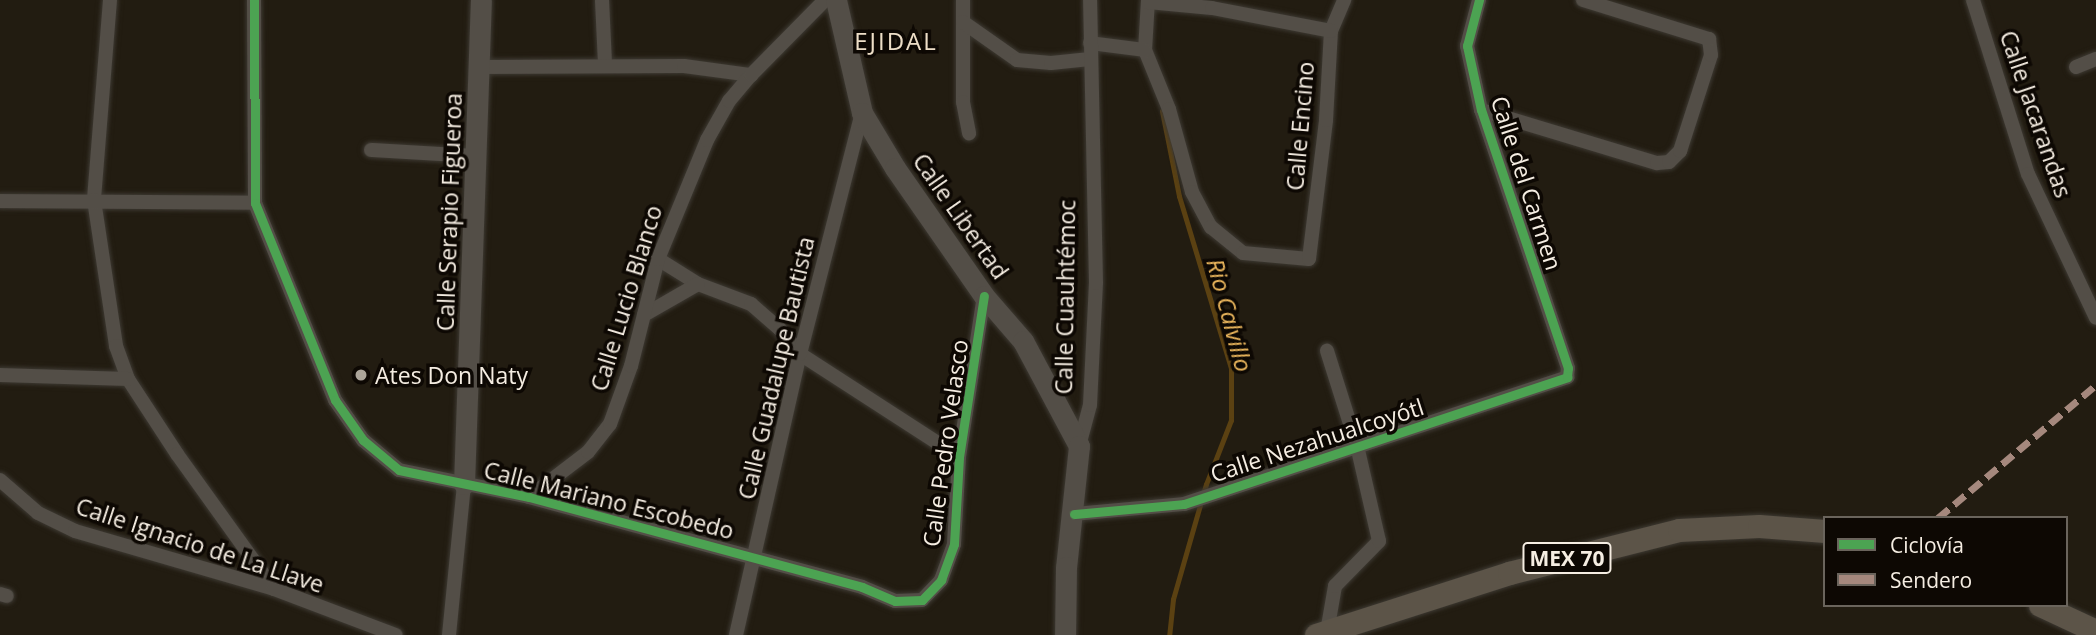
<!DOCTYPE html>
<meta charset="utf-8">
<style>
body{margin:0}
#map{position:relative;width:2096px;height:635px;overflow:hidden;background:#221c11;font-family:"Open Sans",sans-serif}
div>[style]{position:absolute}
.stream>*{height:5px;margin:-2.5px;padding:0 2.5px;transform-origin:2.5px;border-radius:2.5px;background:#5b4112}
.roads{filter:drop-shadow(0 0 2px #3d3932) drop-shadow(0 0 2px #3d3932)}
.street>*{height:14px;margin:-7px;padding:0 7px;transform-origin:7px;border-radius:7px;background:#534e47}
.secondary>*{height:21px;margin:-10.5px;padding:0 10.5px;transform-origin:10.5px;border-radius:10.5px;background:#534e47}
.primary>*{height:23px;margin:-11.5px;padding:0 11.5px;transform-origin:11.5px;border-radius:11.5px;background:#5c5448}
.quiet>*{height:7px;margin-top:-3.5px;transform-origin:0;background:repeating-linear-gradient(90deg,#a5887d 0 14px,transparent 0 21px)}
.cycleway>*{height:9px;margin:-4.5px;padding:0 4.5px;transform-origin:4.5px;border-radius:4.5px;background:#4ca352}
.dots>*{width:19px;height:19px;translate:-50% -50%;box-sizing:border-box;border:4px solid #0d0803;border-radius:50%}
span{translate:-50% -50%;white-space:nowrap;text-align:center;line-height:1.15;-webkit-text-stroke:7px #0d0803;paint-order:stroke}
.shield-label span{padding:2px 5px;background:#0d0803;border:2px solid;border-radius:5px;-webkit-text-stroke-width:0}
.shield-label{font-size:21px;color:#f5ede2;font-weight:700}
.street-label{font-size:23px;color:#f5ede2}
.poi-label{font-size:23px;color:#f5ede2}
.left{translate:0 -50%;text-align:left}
.neighbourhood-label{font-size:24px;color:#eddec7;letter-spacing:2px}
.water-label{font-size:24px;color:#ecb75d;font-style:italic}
.legend{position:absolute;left:1823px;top:516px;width:245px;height:91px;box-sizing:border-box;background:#0d0803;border:2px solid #6a645c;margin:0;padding:9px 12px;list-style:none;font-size:21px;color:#f5ede2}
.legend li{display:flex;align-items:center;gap:14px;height:35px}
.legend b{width:35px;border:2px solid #6a645c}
</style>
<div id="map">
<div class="stream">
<i style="left:1162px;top:111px;width:87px;rotate:78.7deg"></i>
<i style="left:1179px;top:196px;width:180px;rotate:73.2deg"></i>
<i style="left:1231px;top:368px;width:52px;rotate:90deg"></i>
<i style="left:1231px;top:420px;width:69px;rotate:111.3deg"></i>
<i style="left:1206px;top:484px;width:120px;rotate:106deg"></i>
<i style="left:1173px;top:599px;width:36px;rotate:96deg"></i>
</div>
<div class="roads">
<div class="street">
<i style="left:110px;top:0;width:201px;rotate:94.6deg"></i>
<i style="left:94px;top:200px;width:148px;rotate:81.4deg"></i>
<i style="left:116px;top:346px;width:35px;rotate:70deg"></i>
<i style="left:128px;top:379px;width:90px;rotate:56.8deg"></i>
<i style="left:177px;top:454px;width:166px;rotate:54.3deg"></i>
<i style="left:254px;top:0;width:203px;rotate:89.7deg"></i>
<i style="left:255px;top:203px;width:213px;rotate:67.9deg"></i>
<i style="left:335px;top:400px;width:49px;rotate:55deg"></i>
<i style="left:363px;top:440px;width:47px;rotate:39.8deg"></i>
<i style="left:399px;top:470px;width:133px;rotate:11.7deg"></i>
<i style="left:529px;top:497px;width:345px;rotate:15.1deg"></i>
<i style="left:862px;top:587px;width:36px;rotate:23deg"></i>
<i style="left:895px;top:601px;width:27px;rotate:-2deg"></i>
<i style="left:922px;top:600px;width:28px;rotate:-46deg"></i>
<i style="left:941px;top:580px;width:38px;rotate:-70deg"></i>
<i style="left:954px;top:544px;width:87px;rotate:-86.7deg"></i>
<i style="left:959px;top:457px;width:163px;rotate:-81.2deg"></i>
<i style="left:602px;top:0;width:64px;rotate:87.3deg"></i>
<i style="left:963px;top:0;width:102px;rotate:90deg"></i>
<i style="left:963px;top:102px;width:32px;rotate:79deg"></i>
<i style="left:1148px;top:0;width:50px;rotate:93.4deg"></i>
<i style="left:1145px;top:50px;width:64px;rotate:67.9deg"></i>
<i style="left:1169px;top:109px;width:86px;rotate:74.5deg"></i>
<i style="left:1192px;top:192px;width:40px;rotate:62deg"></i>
<i style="left:1211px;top:227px;width:41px;rotate:39.1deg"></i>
<i style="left:1243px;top:253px;width:66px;rotate:5.2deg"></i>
<i style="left:1309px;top:259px;width:140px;rotate:-83deg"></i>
<i style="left:1326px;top:120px;width:89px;rotate:-86.8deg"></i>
<i style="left:1331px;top:31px;width:34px;rotate:-67deg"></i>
<i style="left:1973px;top:0;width:182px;rotate:72.5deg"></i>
<i style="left:2028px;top:174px;width:159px;rotate:64.7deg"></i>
<i style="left:1148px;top:2px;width:64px;rotate:5.4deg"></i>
<i style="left:1212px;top:8px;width:121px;rotate:10.9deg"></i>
<i style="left:963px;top:22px;width:66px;rotate:35.1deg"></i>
<i style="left:1017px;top:60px;width:34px;rotate:5deg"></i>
<i style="left:1051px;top:63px;width:39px;rotate:-6deg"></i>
<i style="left:1090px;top:43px;width:55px;rotate:7.3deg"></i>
<i style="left:481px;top:67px;width:203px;rotate:-0.3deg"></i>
<i style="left:684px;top:66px;width:68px;rotate:7.7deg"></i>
<i style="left:2076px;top:67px;width:22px;rotate:-22deg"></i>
<i style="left:1481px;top:110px;width:184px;rotate:16.8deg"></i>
<i style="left:1657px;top:163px;width:12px;rotate:-5deg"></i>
<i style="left:1669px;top:162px;width:16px;rotate:-45deg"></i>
<i style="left:1680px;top:151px;width:101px;rotate:-72.1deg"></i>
<i style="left:1711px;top:55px;width:16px;rotate:-97deg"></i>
<i style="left:1709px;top:39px;width:132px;rotate:-162.8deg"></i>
<i style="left:371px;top:150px;width:105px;rotate:3.3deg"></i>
<i style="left:0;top:201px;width:255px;rotate:0.4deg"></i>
<i style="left:658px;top:259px;width:47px;rotate:32deg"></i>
<i style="left:698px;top:284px;width:57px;rotate:20.7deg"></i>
<i style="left:751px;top:304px;width:38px;rotate:41deg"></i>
<i style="left:780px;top:329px;width:32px;rotate:51deg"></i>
<i style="left:800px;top:354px;width:189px;rotate:32.9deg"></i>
<i style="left:644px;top:315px;width:62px;rotate:-29.9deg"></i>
<i style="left:0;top:375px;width:128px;rotate:1.8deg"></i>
<i style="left:1079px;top:446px;width:42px;rotate:-75deg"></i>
<i style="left:1090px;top:405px;width:122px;rotate:-87.2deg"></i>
<i style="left:1096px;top:283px;width:283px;rotate:-91.2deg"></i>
<i style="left:0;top:480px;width:50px;rotate:41deg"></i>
<i style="left:38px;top:513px;width:41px;rotate:25.9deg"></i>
<i style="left:75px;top:531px;width:207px;rotate:16.2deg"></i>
<i style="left:274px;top:589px;width:130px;rotate:20.7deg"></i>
<i style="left:529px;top:497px;width:74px;rotate:-37.3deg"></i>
<i style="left:588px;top:452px;width:36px;rotate:-52deg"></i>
<i style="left:610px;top:424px;width:62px;rotate:-70.1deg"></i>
<i style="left:631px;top:366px;width:110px;rotate:-75.8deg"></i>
<i style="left:658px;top:259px;width:129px;rotate:-67.6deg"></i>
<i style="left:707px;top:140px;width:45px;rotate:-60.6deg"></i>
<i style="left:729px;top:101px;width:34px;rotate:-50deg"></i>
<i style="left:751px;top:75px;width:105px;rotate:-45.4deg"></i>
<i style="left:1074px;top:514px;width:110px;rotate:-5.2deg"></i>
<i style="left:1184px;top:504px;width:404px;rotate:-18.3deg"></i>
<i style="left:1567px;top:377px;width:9px;rotate:-84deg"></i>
<i style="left:1568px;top:368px;width:272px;rotate:-108.6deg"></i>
<i style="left:1481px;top:110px;width:66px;rotate:-102.3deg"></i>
<i style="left:1467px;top:46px;width:48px;rotate:-75.4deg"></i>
<i style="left:0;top:594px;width:7px;rotate:16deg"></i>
<i style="left:1327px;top:632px;width:47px;rotate:-80.1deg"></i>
<i style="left:1335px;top:586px;width:63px;rotate:-45.6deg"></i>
<i style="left:1379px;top:541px;width:98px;rotate:-103deg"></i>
<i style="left:1357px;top:446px;width:100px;rotate:-107.5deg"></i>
<i style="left:449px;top:635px;width:152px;rotate:-84.3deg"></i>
<i style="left:736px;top:635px;width:288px;rotate:-77.2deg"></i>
<i style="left:800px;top:354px;width:249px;rotate:-75.6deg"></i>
</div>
<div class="secondary">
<i style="left:836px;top:0;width:116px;rotate:77deg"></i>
<i style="left:862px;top:113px;width:64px;rotate:59deg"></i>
<i style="left:895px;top:168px;width:156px;rotate:55.2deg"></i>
<i style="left:984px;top:296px;width:60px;rotate:49.1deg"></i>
<i style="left:1023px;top:341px;width:119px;rotate:61.9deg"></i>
<i style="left:1079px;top:446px;width:122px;rotate:96.1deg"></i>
<i style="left:1066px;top:567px;width:68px;rotate:90.8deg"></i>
<i style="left:464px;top:484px;width:484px;rotate:-88deg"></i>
</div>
<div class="primary">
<i style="left:2040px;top:605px;width:62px;rotate:24.9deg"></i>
<i style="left:1316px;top:635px;width:203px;rotate:-17.8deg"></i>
<i style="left:1509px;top:573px;width:175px;rotate:-14.2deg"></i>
<i style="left:1679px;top:530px;width:80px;rotate:-2.9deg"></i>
<i style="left:1759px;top:526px;width:66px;rotate:4.3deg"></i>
</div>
</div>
<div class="quiet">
<i style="left:1938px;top:518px;width:207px;rotate:-40.1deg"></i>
</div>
<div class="cycleway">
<i style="left:254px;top:0;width:203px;rotate:89.7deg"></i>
<i style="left:255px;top:203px;width:213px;rotate:67.9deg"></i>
<i style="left:335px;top:400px;width:49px;rotate:55deg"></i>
<i style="left:363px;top:440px;width:47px;rotate:39.8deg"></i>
<i style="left:399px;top:470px;width:133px;rotate:11.7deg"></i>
<i style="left:529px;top:497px;width:345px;rotate:15.1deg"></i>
<i style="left:862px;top:587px;width:36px;rotate:23deg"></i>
<i style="left:895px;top:601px;width:27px;rotate:-2deg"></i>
<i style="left:922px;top:600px;width:28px;rotate:-46deg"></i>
<i style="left:941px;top:580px;width:38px;rotate:-70deg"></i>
<i style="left:954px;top:544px;width:87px;rotate:-86.7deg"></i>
<i style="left:959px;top:457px;width:163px;rotate:-81.2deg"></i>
<i style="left:1074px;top:514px;width:110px;rotate:-5.2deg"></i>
<i style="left:1184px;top:504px;width:404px;rotate:-18.3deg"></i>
<i style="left:1567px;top:377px;width:9px;rotate:-84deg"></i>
<i style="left:1568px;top:368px;width:272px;rotate:-108.6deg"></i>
<i style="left:1481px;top:110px;width:66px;rotate:-102.3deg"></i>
<i style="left:1467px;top:46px;width:48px;rotate:-75.4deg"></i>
</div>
<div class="dots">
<i style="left:361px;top:375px;background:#aba499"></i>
</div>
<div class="shield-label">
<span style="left:1567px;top:558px">MEX 70</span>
</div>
<div class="street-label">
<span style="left:2036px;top:114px;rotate:71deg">Calle Jacarandas</span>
<span style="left:1300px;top:126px;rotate:-85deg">Calle Encino</span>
<span style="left:1527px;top:183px;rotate:72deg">Calle del Carmen</span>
<span style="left:449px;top:212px;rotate:-88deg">Calle Serapio Figueroa</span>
<span style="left:961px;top:216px;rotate:55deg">Calle Libertad</span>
<span style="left:1065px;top:297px;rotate:-89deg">Calle Cuauhtémoc</span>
<span style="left:626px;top:298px;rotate:-73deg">Calle Lucio Blanco</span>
<span style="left:776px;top:368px;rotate:-77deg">Calle Guadalupe Bautista</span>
<span style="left:1317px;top:440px;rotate:-18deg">Calle Nezahualcoyótl</span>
<span style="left:945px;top:443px;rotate:-82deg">Calle Pedro Velasco</span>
<span style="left:609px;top:500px;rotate:14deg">Calle Mariano Escobedo</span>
<span style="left:200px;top:545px;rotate:18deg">Calle Ignacio de La Llave</span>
</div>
<div class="poi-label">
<span class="left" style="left:375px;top:375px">Ates Don Naty</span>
</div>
<div class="neighbourhood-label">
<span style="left:896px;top:41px">EJIDAL</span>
</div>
<div class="water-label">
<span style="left:1230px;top:315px;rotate:75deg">Rio Calvillo</span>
</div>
<ul class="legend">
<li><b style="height:9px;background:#4ca352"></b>Ciclovía</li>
<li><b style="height:9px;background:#a5887d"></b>Sendero</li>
</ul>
</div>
